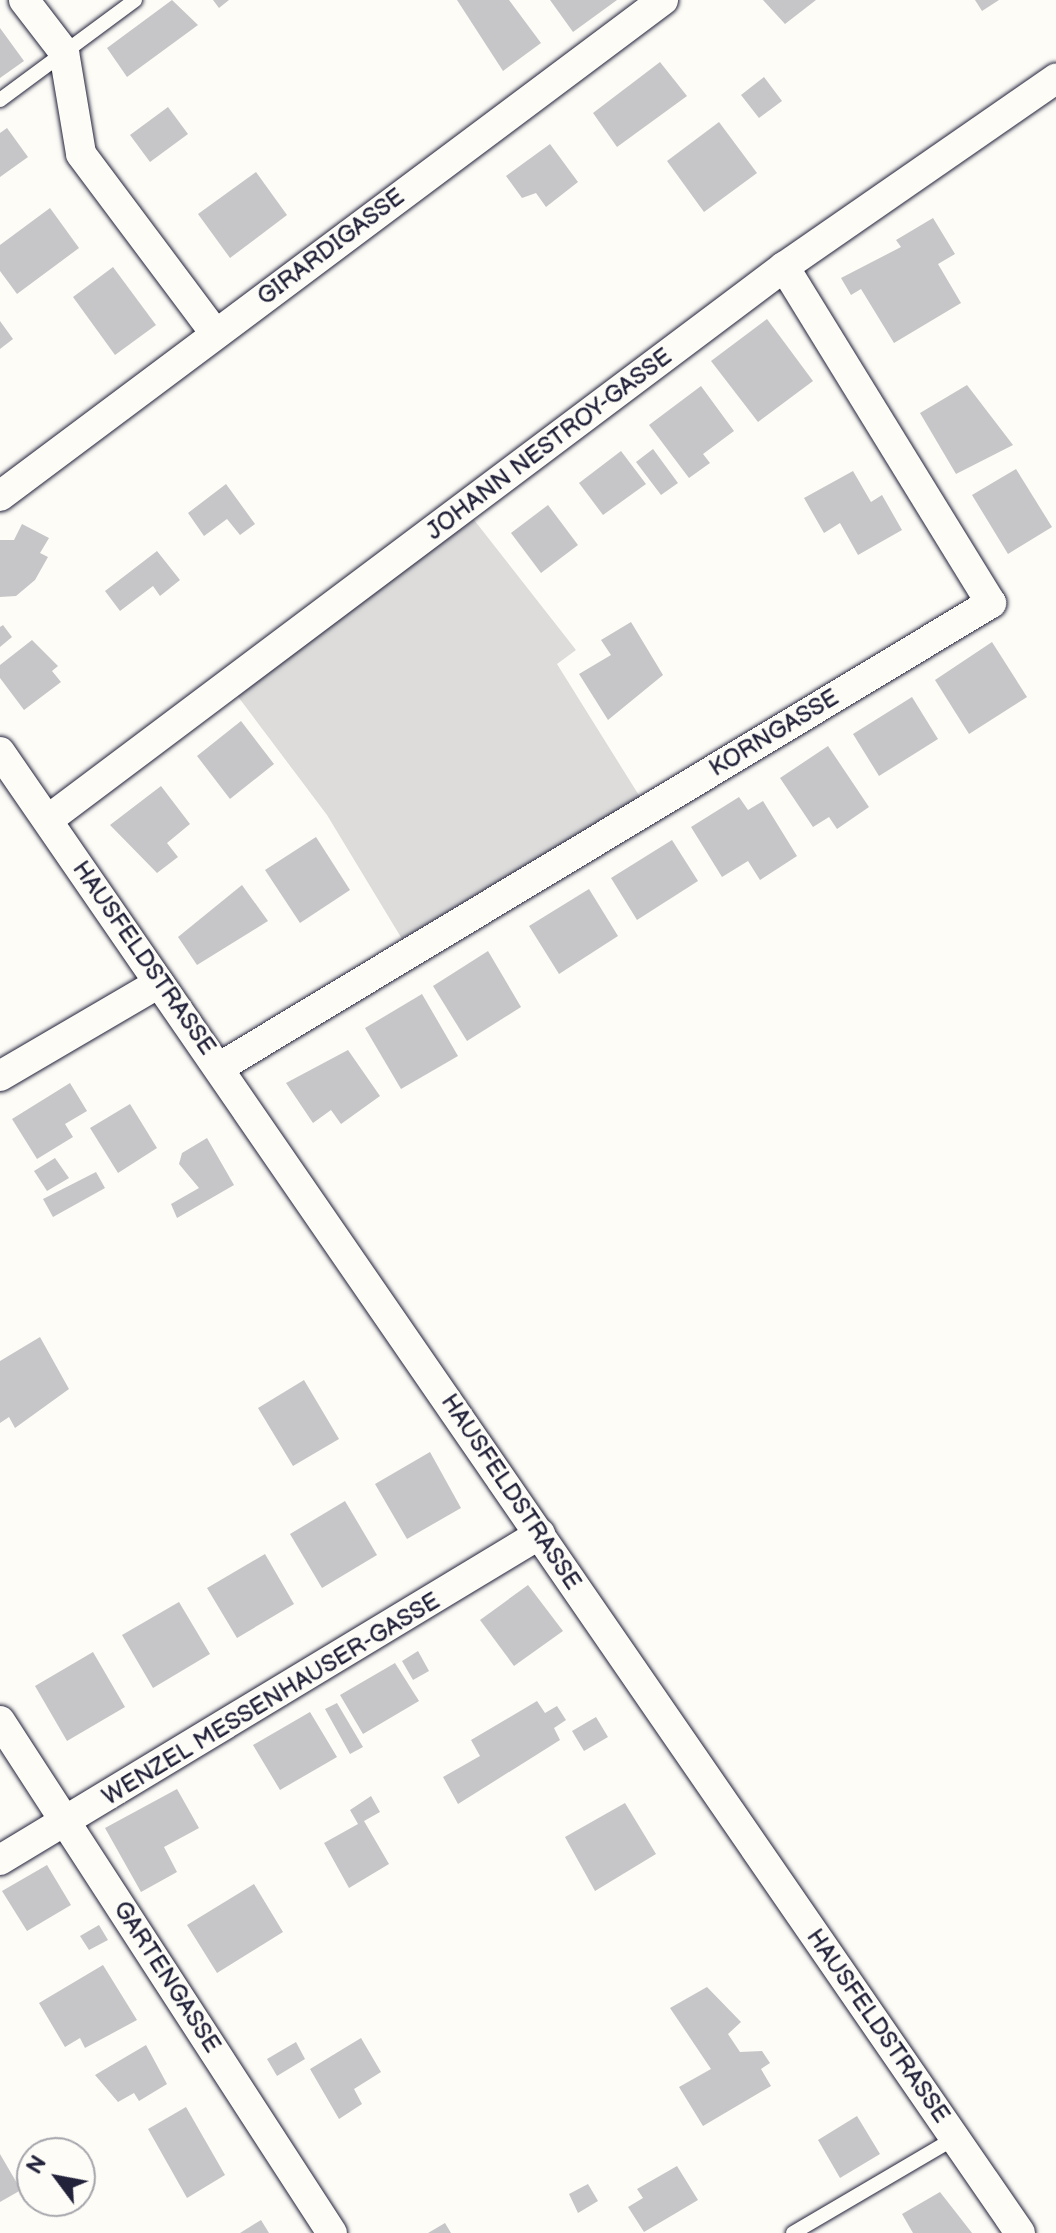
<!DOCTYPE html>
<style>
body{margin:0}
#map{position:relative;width:1056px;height:2233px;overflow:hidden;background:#fdfcf7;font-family:"Balsamiq Sans",sans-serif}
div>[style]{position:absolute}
.green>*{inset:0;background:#dddcdb}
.building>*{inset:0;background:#c6c6c8}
.roads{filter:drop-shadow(0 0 2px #22223b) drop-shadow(0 0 2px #22223b)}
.lane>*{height:14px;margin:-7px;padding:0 7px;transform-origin:7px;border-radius:7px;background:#fdfcf7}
.street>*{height:30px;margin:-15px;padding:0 15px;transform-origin:15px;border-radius:15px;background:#fdfcf7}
span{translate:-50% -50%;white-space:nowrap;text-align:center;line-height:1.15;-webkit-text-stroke:6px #fdfcf7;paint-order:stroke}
.street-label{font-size:24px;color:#22223b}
.north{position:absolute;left:16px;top:2137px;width:80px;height:80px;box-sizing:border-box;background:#fdfcf7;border:2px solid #a5a5ac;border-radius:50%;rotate:302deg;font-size:22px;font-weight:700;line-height:32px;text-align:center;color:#22223b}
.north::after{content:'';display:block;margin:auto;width:28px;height:36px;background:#22223b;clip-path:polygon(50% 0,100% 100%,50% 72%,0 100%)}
</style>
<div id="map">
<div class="green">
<i style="clip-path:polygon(471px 516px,576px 650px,557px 664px,640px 797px,402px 939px,327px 815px,236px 694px)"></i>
</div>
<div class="building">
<i style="clip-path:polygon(172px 0,198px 25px,127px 77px,107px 48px)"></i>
<i style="clip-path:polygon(213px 0,229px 0,219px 8px)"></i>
<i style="clip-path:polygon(457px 0,509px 0,541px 43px,503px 71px)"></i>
<i style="clip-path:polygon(550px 0,617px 0,573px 32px)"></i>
<i style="clip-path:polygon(763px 0,816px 0,785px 24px)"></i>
<i style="clip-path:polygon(975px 0,999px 0,982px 11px)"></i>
<i style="clip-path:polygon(0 28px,24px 61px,0 78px)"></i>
<i style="clip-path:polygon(660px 62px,687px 96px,617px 147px,593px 113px)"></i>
<i style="clip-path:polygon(764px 77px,782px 101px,759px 118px,741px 95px)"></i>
<i style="clip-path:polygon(168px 107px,188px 134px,150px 162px,130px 135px)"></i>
<i style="clip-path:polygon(719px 122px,757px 173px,704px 212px,667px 161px)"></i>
<i style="clip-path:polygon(7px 128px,28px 157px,0 177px,0 133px)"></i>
<i style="clip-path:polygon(550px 144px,578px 182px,546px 207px,536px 193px,522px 198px,506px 176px)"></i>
<i style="clip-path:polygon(256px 172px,287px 215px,230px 258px,198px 214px)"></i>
<i style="clip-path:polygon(50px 208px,79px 248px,17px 294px,0 271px,0 245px)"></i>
<i style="clip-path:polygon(933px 218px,955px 254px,938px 264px,961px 303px,894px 343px,861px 289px,851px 295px,841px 278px,901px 247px,896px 240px)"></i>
<i style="clip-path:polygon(113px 267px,156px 325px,115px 355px,73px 297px)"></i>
<i style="clip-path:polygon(767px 319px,813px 381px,758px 422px,711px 361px)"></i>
<i style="clip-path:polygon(0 321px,13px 339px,0 349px)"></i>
<i style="clip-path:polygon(967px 385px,1013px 445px,956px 474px,920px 413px)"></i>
<i style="clip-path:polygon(701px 386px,734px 431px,703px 454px,710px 463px,689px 478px,649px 425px)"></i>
<i style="clip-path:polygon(653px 449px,678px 483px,661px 495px,636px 462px)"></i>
<i style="clip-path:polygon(621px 451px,646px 484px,603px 515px,579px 483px)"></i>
<i style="clip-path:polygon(1016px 469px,1052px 527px,1008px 554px,972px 495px)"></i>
<i style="clip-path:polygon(853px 471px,871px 502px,882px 495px,902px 530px,858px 555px,840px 523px,824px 533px,804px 498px)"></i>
<i style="clip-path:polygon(226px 484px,255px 524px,240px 535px,227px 519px,204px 536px,188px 513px)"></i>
<i style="clip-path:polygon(548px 505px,578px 545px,541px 573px,511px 533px)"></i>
<i style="clip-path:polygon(22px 524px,49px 538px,40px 553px,48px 557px,35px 580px,16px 596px,0 597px,0 540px,14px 540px)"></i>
<i style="clip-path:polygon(157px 551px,180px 580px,160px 596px,153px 586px,120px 611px,105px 591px)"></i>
<i style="clip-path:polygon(631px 622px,663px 675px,608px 720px,579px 674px,611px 655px,601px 640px)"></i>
<i style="clip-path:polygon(3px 625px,12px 637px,0 647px,0 627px)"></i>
<i style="clip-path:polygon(32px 640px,58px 666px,52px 671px,61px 682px,24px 710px,0 678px,0 665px)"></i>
<i style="clip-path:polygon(992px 642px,1027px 697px,969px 734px,935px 680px)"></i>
<i style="clip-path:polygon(912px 697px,938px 739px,879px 776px,853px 734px)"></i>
<i style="clip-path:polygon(241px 721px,274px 764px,230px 799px,197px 756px)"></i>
<i style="clip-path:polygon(828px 746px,869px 807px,837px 829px,829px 817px,813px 827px,780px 778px)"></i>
<i style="clip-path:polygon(161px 786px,190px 824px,167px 843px,178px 857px,157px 873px,110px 825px)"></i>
<i style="clip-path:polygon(739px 797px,748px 810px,763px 801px,797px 856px,760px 880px,748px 861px,722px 877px,691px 827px)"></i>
<i style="clip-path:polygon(316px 837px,350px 890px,300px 923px,265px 870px)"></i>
<i style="clip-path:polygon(672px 840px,698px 881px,637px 920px,611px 878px)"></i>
<i style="clip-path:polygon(242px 885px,268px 921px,197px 965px,178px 937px)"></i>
<i style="clip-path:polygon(589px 889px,618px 936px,559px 974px,529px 926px)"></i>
<i style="clip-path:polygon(488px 951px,521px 1007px,467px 1041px,433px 986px)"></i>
<i style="clip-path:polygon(422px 994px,458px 1056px,401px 1089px,365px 1028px)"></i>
<i style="clip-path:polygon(348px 1050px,380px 1096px,341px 1124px,331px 1110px,313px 1123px,286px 1083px)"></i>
<i style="clip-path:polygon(70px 1083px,87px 1111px,65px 1124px,73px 1137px,37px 1159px,12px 1119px)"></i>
<i style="clip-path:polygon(130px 1104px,157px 1148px,118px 1173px,90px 1128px)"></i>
<i style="clip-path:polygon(207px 1138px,234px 1185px,177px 1218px,171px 1204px,199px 1188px,179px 1164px,182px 1153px)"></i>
<i style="clip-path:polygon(55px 1158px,69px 1178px,47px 1191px,34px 1171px)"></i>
<i style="clip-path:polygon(96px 1172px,105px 1188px,53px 1217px,43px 1199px)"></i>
<i style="clip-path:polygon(40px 1337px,69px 1389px,15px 1428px,9px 1417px,0 1423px,0 1361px)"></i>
<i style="clip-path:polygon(304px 1380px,339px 1439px,293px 1466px,258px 1408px)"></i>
<i style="clip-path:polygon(430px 1452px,461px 1508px,407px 1539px,375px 1484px)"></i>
<i style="clip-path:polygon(345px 1501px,377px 1555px,322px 1588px,290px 1534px)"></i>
<i style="clip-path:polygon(265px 1554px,294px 1604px,237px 1638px,207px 1588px)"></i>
<i style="clip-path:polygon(528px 1585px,563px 1631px,514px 1666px,480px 1620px)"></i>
<i style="clip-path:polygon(179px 1602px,210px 1654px,153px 1688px,122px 1635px)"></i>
<i style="clip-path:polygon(418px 1651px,429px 1671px,413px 1680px,402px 1661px)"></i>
<i style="clip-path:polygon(93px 1652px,125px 1707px,67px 1741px,35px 1686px)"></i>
<i style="clip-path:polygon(395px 1663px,419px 1701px,363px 1734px,340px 1695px)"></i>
<i style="clip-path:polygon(537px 1701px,545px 1713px,557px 1706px,566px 1720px,554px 1728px,560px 1740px,458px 1804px,443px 1777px,480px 1756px,471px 1740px)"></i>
<i style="clip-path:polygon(337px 1703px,363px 1747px,350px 1754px,325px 1709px)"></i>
<i style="clip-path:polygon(310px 1712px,337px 1757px,280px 1790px,253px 1745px)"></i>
<i style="clip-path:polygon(596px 1717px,608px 1737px,584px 1751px,572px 1731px)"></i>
<i style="clip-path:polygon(177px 1789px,199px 1828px,164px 1847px,177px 1872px,141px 1892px,105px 1828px)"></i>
<i style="clip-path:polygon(371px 1796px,380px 1812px,364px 1821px,389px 1864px,349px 1888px,324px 1843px,358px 1824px,350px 1810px)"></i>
<i style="clip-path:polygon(625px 1803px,656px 1854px,595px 1891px,565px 1837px)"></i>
<i style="clip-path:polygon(47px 1865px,71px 1905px,27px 1931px,2px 1891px)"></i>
<i style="clip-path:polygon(254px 1884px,283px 1932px,217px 1973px,187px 1925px)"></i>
<i style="clip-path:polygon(99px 1925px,108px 1940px,89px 1950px,80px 1936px)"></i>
<i style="clip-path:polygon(103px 1965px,137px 2020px,85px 2048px,80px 2038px,65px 2047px,39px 2003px)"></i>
<i style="clip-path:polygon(707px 1987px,741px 2022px,728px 2034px,740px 2052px,762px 2051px,770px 2063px,761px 2069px,771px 2086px,703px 2126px,679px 2087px,711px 2069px,670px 2008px)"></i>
<i style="clip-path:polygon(361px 2038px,381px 2072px,354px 2089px,362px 2104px,339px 2119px,310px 2069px)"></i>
<i style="clip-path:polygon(296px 2042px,305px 2059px,277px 2076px,267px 2059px)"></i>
<i style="clip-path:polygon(146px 2045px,167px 2084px,139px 2101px,134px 2093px,118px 2102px,95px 2075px)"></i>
<i style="clip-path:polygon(186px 2107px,225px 2175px,187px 2198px,148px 2129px)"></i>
<i style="clip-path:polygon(857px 2116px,880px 2154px,840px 2178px,818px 2140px)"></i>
<i style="clip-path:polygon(0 2154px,21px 2190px,0 2202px)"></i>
<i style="clip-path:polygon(677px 2166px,698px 2200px,644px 2232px,628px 2207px,643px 2198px,637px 2189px)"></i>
<i style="clip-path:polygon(588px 2184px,598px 2201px,578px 2213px,569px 2194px)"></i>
<i style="clip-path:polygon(940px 2192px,972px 2233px,913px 2233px,902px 2214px)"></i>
<i style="clip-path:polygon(261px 2220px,269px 2233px,240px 2233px)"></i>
<i style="clip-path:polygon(445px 2223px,451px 2233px,428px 2233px)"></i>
</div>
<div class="roads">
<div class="lane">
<i style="left:0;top:100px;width:168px;rotate:-36.5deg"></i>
<i style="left:793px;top:2233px;width:188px;rotate:-30.4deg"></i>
</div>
<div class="street">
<i style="left:24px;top:0;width:66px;rotate:52.4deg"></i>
<i style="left:64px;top:52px;width:103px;rotate:80.5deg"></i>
<i style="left:81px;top:154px;width:224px;rotate:53.2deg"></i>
<i style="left:0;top:496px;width:828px;rotate:-36.8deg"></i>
<i style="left:0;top:752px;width:1798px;rotate:55.44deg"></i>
<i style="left:49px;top:819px;width:919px;rotate:-36.91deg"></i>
<i style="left:784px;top:267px;width:331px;rotate:-34.7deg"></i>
<i style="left:220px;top:1067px;width:900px;rotate:-31.04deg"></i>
<i style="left:991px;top:603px;width:395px;rotate:-121.6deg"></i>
<i style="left:0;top:1076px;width:184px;rotate:-30.3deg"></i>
<i style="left:0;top:1721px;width:610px;rotate:57.04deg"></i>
<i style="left:0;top:1860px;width:631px;rotate:-31.12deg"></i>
</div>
</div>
<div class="street-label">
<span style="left:331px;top:247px;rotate:-37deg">GIRARDIGASSE</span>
<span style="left:549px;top:444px;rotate:-37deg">JOHANN NESTROY-GASSE</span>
<span style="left:774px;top:733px;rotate:-31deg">KORNGASSE</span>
<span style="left:144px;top:958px;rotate:55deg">HAUSFELDSTRASSE</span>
<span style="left:511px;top:1492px;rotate:56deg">HAUSFELDSTRASSE</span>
<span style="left:271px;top:1699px;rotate:-31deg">WENZEL MESSENHAUSER-GASSE</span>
<span style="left:167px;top:1977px;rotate:57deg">GARTENGASSE</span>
<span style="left:878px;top:2026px;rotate:55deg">HAUSFELDSTRASSE</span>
</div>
<div class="north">N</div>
</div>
